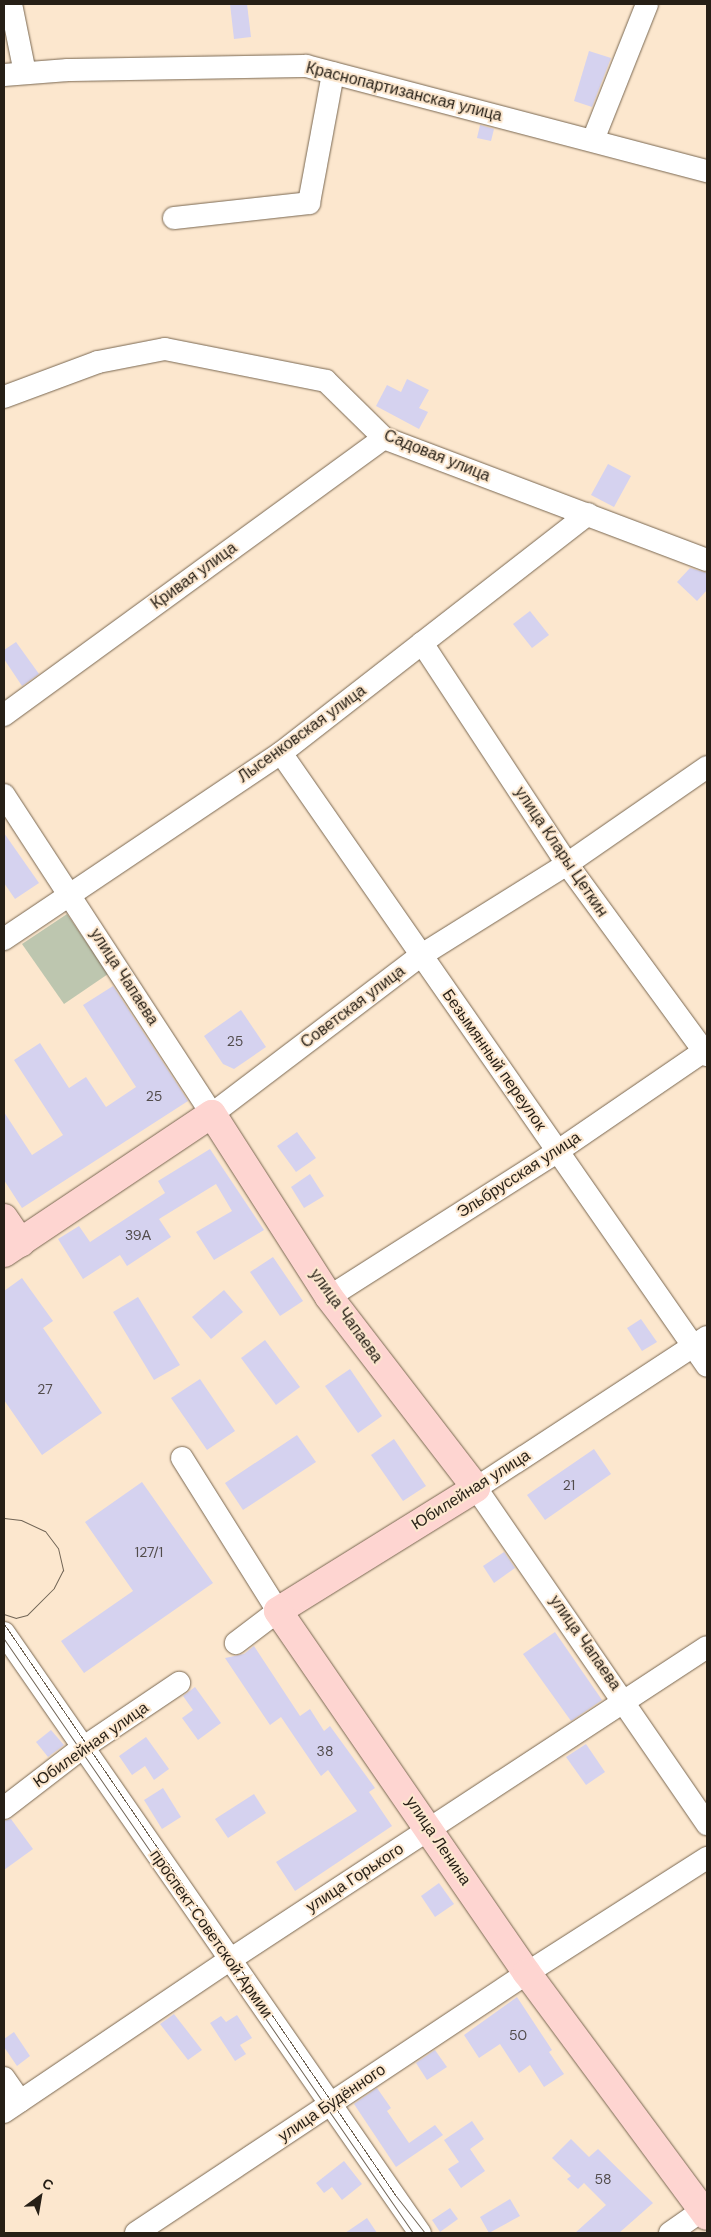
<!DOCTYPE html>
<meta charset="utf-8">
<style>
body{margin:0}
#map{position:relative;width:711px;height:2237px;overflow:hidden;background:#fce7ce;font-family:"DM Sans",sans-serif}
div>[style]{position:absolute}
.green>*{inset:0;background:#bdc6af}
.building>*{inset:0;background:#d5d2ef}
.roads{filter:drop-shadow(0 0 1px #796751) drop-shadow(0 0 1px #796751)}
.minor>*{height:22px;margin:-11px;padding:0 11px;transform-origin:11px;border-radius:11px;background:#fff}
.major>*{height:28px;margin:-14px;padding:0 14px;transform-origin:14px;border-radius:14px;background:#fed5d1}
.tram>*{height:1px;margin:-0.5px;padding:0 0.5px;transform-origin:0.5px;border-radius:0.5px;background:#716556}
span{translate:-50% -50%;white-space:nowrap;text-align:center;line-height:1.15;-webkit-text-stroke:4px #fce7ce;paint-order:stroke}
.number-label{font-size:14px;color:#524c4c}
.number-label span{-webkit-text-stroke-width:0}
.street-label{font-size:16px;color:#261f16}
.frame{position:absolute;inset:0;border:5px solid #261f16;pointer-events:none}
.north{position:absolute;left:15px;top:2172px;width:50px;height:50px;-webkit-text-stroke:4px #fce7ce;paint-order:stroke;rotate:32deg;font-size:14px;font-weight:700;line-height:20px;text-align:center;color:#261f16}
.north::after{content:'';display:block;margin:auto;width:18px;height:22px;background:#261f16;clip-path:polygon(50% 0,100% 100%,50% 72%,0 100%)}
</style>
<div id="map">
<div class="green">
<i style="clip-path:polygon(67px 914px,108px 974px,64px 1004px,22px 944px)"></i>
</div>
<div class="building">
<i style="clip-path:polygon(230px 4px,247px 4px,251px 37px,234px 39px)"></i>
<i style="clip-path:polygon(589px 51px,611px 58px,592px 107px,574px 101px)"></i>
<i style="clip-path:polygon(480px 125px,494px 129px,491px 141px,477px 138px)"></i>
<i style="clip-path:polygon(407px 379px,429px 390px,419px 408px,428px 412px,419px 429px,376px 406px,387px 385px,401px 392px)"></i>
<i style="clip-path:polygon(608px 464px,631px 476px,614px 507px,591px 495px)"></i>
<i style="clip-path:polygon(690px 568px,707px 573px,707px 590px,697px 601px,677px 582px)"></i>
<i style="clip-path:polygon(530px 611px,549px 635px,532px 648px,513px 624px)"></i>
<i style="clip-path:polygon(16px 642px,39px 674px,22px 686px,4px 659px,4px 650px)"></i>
<i style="clip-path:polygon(4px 833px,39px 883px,15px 899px,4px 883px)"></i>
<i style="clip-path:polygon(113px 986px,188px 1101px,22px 1208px,4px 1180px,4px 1112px,32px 1155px,63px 1135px,14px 1060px,40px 1043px,69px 1088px,86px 1077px,106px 1107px,136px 1087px,83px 1005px)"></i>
<i style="clip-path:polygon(241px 1010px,266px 1047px,234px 1069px,223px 1064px,204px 1036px)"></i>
<i style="clip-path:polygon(297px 1132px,316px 1158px,296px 1172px,277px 1146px)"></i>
<i style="clip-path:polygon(210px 1149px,264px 1230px,214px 1260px,196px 1232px,232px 1211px,216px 1184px,159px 1219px,171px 1237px,127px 1266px,120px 1255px,83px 1279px,58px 1239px,79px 1226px,90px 1242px,165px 1193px,158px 1181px)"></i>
<i style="clip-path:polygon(310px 1174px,324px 1196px,304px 1208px,291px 1187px)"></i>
<i style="clip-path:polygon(273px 1257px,303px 1301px,280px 1316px,250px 1272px)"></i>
<i style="clip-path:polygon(22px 1278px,53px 1321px,43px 1328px,102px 1413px,42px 1455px,4px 1400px,4px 1291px)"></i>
<i style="clip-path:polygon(224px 1290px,243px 1312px,211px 1339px,192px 1317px)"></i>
<i style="clip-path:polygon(138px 1297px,180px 1365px,154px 1380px,113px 1312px)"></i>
<i style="clip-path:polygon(641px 1319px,657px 1342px,642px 1351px,627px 1328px)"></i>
<i style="clip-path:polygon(265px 1340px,300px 1387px,276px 1405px,241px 1358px)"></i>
<i style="clip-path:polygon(350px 1369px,382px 1416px,358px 1433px,325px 1386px)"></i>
<i style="clip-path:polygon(200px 1379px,235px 1431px,207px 1450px,171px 1398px)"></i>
<i style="clip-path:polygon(297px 1435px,316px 1462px,243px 1510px,225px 1483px)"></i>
<i style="clip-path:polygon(394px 1439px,426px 1486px,403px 1501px,371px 1455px)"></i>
<i style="clip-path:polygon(594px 1449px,611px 1474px,545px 1520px,527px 1495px)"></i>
<i style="clip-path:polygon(142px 1482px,213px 1583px,84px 1673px,61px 1641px,133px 1591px,85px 1522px)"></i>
<i style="clip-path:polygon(504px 1552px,515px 1568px,494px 1583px,483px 1566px)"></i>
<i style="clip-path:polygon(555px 1632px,602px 1700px,571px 1721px,523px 1654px)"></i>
<i style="clip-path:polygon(254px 1646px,300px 1716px,310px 1709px,324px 1731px,330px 1726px,375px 1788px,369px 1792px,392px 1826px,295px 1891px,276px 1862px,357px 1811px,328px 1770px,321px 1776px,281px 1717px,270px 1725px,225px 1658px,244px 1654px)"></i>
<i style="clip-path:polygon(195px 1687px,221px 1723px,198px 1740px,182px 1718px,193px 1710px,183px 1696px)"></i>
<i style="clip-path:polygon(51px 1730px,64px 1745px,48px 1757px,36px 1742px)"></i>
<i style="clip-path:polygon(146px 1737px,169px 1769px,154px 1780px,145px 1766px,132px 1775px,119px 1756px)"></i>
<i style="clip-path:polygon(586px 1744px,605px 1772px,586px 1785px,566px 1757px)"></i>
<i style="clip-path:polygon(163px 1788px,181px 1817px,162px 1829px,144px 1800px)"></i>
<i style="clip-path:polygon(254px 1794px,266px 1813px,228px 1838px,215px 1819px)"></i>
<i style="clip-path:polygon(11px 1819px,33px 1849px,4px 1870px,4px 1821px)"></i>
<i style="clip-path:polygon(439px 1883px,454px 1904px,435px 1917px,421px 1896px)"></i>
<i style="clip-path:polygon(517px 1997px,552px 2050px,549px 2052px,564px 2074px,544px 2087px,530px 2065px,519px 2073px,500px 2044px,479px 2058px,464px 2035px)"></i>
<i style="clip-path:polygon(174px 2014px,202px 2050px,188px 2060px,160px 2024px)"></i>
<i style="clip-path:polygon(237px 2015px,252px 2038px,240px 2045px,246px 2054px,235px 2061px,210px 2023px,221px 2016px,226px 2022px)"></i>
<i style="clip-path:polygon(14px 2032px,30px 2056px,17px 2066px,4px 2047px,4px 2039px)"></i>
<i style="clip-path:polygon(435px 2050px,447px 2067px,427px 2080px,416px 2063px)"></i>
<i style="clip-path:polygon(377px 2088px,391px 2108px,387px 2111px,409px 2143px,435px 2125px,443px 2135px,396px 2167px,354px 2104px)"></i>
<i style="clip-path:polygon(472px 2121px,484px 2139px,470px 2149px,485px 2171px,461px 2188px,448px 2169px,459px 2162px,444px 2140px)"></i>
<i style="clip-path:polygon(571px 2139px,589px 2157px,598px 2149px,653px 2203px,619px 2233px,575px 2233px,606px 2205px,584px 2183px,578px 2189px,567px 2179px,571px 2176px,552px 2158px)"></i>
<i style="clip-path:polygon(344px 2161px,362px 2184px,342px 2200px,332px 2187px,324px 2193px,316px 2183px)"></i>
<i style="clip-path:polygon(510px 2199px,520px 2216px,489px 2233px,480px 2217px)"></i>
<i style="clip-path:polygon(450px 2208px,458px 2219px,440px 2232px,432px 2220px)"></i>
<i style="clip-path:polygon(367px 2218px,377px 2233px,345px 2233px)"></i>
</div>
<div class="roads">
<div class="minor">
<i style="left:11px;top:4px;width:70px;rotate:78.5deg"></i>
<i style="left:4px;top:75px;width:64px;rotate:-4.5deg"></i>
<i style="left:68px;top:70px;width:238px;rotate:-1deg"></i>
<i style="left:306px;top:66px;width:415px;rotate:14.7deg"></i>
<i style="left:593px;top:140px;width:146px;rotate:-68.3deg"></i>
<i style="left:174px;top:218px;width:136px;rotate:-6.3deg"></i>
<i style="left:309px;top:203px;width:132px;rotate:-79.5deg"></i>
<i style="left:4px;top:397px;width:100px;rotate:-20.4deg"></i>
<i style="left:98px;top:362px;width:68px;rotate:-11deg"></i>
<i style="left:165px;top:349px;width:164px;rotate:11.2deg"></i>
<i style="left:326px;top:381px;width:81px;rotate:44.5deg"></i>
<i style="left:384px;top:438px;width:345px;rotate:20.7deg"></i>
<i style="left:422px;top:643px;width:264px;rotate:56.7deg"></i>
<i style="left:567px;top:864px;width:237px;rotate:53.8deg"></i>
<i style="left:4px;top:715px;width:470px;rotate:-36.1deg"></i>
<i style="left:281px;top:753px;width:746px;rotate:55.2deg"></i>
<i style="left:4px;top:795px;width:381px;rotate:56.9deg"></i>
<i style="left:212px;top:1114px;width:261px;rotate:-37.2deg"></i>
<i style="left:420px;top:956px;width:173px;rotate:-32deg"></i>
<i style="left:567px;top:864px;width:170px;rotate:-34.7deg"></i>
<i style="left:4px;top:939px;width:334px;rotate:-33.9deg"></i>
<i style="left:281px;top:753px;width:389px;rotate:-37.9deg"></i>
<i style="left:329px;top:1297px;width:272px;rotate:-32.5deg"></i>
<i style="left:558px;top:1151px;width:181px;rotate:-34.4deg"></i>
<i style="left:707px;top:1337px;width:276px;rotate:146.8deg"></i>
<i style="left:476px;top:1488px;width:408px;rotate:55.5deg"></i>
<i style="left:182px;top:1458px;width:181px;rotate:57.9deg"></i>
<i style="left:278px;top:1611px;width:53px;rotate:142.7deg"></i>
<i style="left:4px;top:1633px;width:730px;rotate:55.27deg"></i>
<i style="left:4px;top:1808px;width:93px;rotate:-37.6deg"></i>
<i style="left:78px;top:1751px;width:122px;rotate:-34deg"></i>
<i style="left:4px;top:2078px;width:28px;rotate:55deg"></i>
<i style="left:4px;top:2112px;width:267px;rotate:-34deg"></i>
<i style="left:225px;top:1963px;width:576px;rotate:-33.25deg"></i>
<i style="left:136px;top:2233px;width:470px;rotate:-33.6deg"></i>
<i style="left:527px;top:1973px;width:214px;rotate:-32.6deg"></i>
<i style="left:670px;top:2233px;width:45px;rotate:-35.1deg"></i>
</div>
<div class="major">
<i style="left:4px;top:1218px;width:30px;rotate:56deg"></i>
<i style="left:4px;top:1253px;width:250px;rotate:-33.8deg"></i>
<i style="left:212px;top:1114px;width:217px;rotate:57.4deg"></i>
<i style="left:329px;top:1297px;width:241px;rotate:52.4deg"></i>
<i style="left:476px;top:1488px;width:233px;rotate:148.2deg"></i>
<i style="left:278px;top:1611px;width:439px;rotate:55.5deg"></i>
<i style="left:527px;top:1973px;width:302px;rotate:53.5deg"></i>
</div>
</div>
<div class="tram">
<i style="left:4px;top:1518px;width:17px;rotate:7deg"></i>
<i style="left:21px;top:1520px;width:26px;rotate:25deg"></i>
<i style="left:45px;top:1531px;width:21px;rotate:53deg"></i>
<i style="left:58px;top:1548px;width:23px;rotate:77deg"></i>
<i style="left:63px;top:1570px;width:20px;rotate:117deg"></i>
<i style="left:54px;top:1588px;width:38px;rotate:135deg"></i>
<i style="left:27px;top:1615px;width:11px;rotate:165deg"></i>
<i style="left:16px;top:1618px;width:13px;rotate:-162deg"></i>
<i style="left:4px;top:1624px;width:693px;rotate:55.58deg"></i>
<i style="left:396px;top:2196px;width:47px;rotate:51.9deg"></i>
<i style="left:4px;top:1639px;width:721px;rotate:55.45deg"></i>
</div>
<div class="number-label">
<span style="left:235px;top:1041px">25</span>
<span style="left:154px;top:1096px">25</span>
<span style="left:138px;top:1235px">39А</span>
<span style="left:45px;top:1389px">27</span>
<span style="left:569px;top:1485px">21</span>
<span style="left:149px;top:1552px">127/1</span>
<span style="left:325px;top:1751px">38</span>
<span style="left:518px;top:2035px">50</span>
<span style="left:603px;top:2179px">58</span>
</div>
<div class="street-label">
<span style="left:404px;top:92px;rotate:14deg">Краснопартизанская улица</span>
<span style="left:437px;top:456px;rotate:22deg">Садовая улица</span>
<span style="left:194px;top:576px;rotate:-36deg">Кривая улица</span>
<span style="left:302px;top:734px;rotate:-36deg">Лысенковская улица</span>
<span style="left:561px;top:852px;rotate:56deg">улица Клары Цеткин</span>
<span style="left:124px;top:977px;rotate:57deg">улица Чапаева</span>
<span style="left:353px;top:1007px;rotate:-37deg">Советская улица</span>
<span style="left:494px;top:1060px;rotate:55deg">Безымянный переулок</span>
<span style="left:519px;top:1175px;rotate:-33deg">Эльбрусская улица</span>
<span style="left:346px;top:1316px;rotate:54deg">улица Чапаева</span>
<span style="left:471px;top:1490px;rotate:-32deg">Юбилейная улица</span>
<span style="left:585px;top:1643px;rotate:55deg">улица Чапаева</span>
<span style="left:91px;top:1745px;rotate:-35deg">Юбилейная улица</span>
<span style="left:438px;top:1841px;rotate:56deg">улица Ленина</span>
<span style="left:355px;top:1878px;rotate:-33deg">улица Горького</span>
<span style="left:211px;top:1934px;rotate:55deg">проспект Советской Армии</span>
<span style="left:332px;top:2103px;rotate:-34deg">улица Будённого</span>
</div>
<div class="frame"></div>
<div class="north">С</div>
</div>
